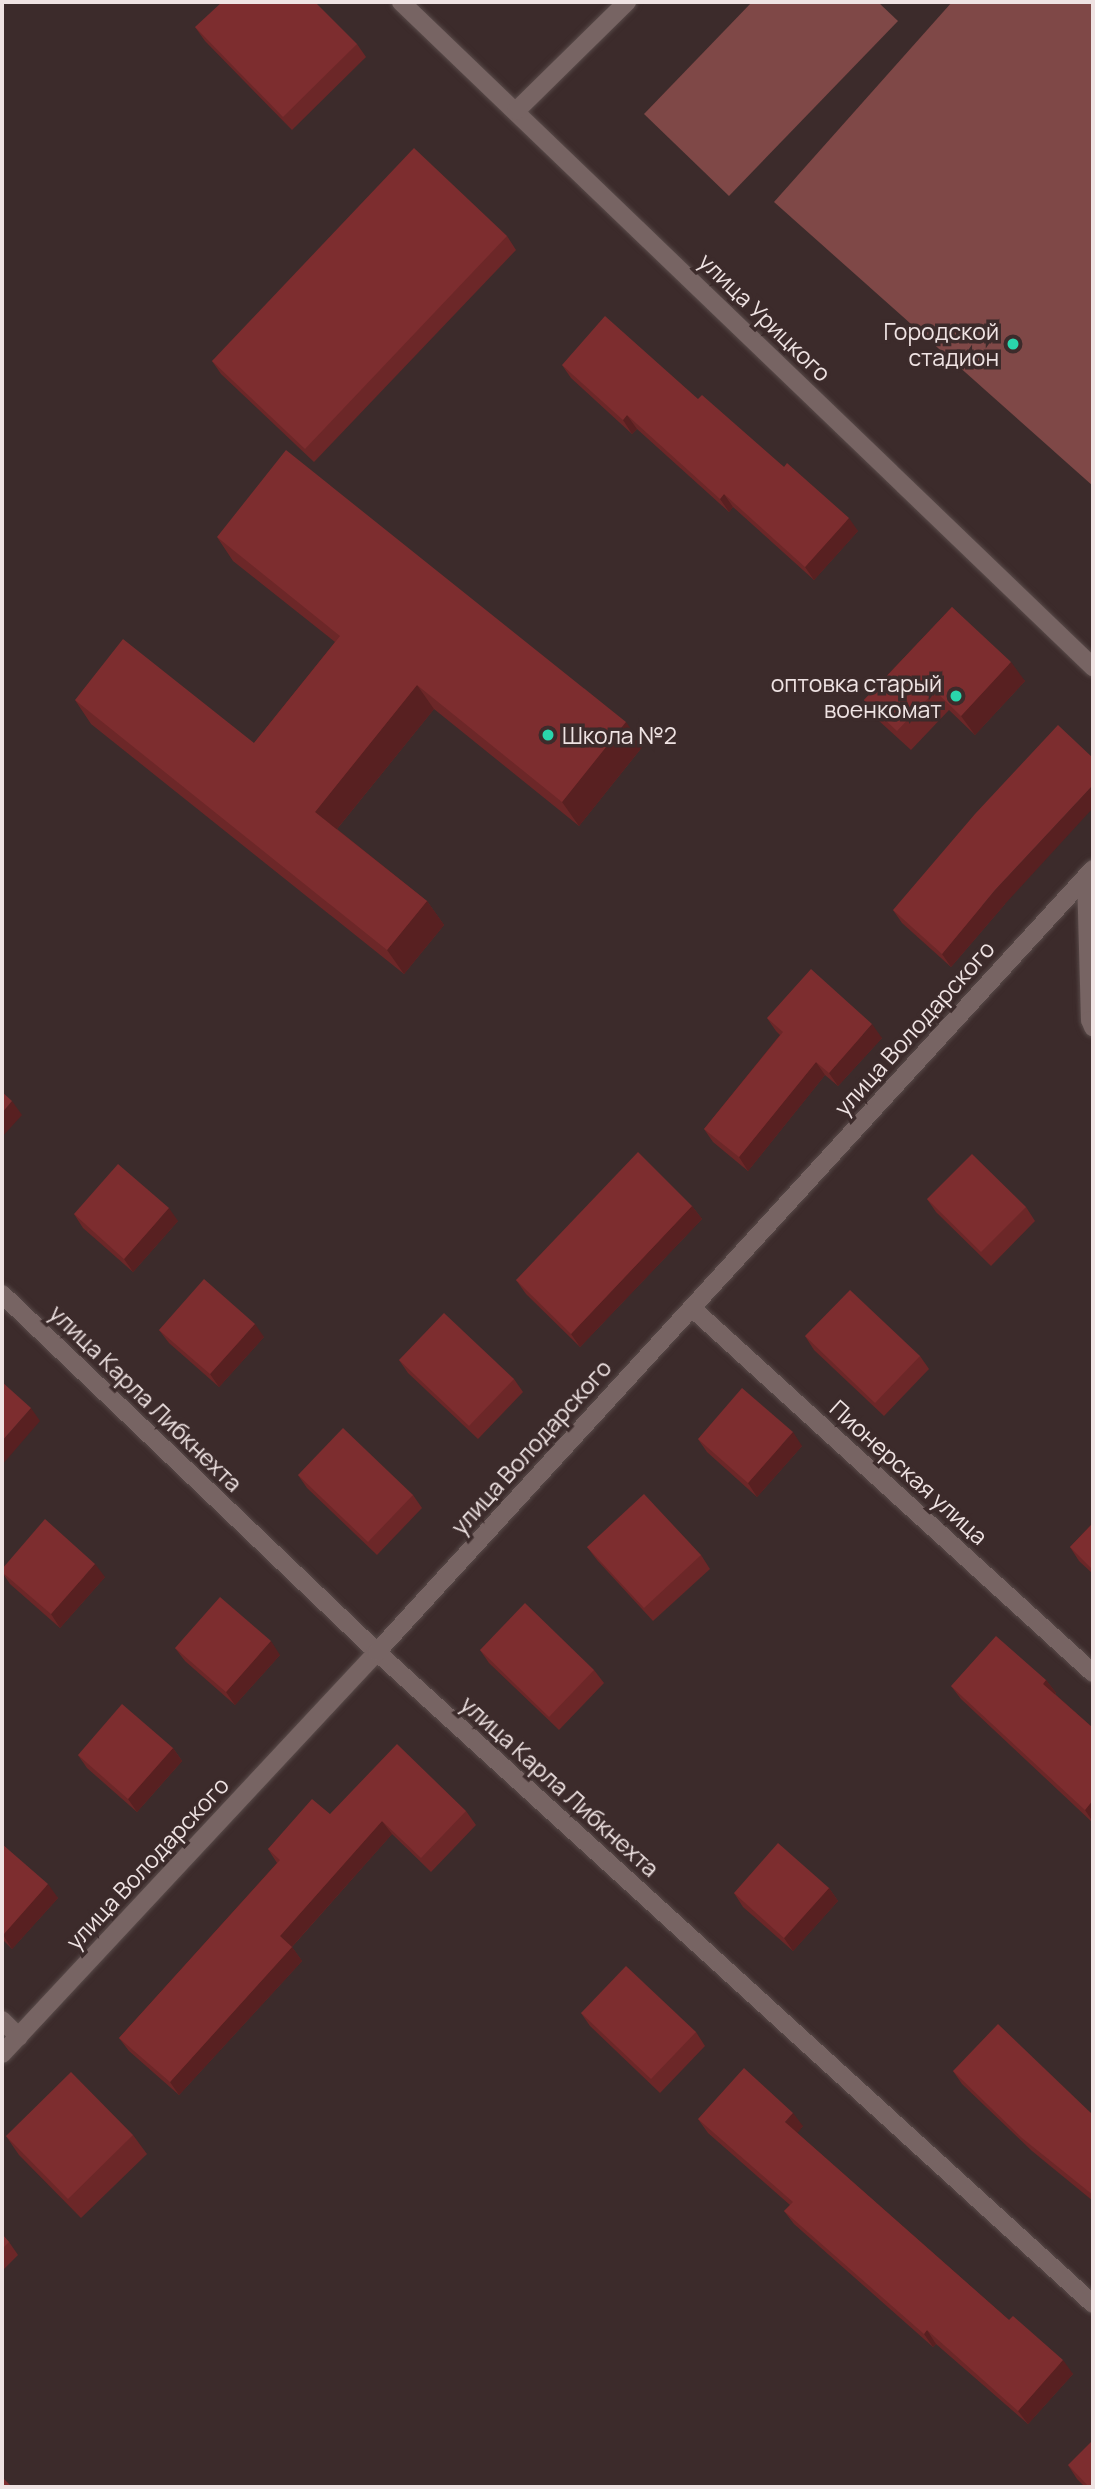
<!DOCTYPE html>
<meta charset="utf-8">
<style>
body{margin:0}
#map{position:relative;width:1095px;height:2489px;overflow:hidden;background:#3c2b2b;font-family:Manrope,sans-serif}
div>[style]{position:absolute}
.green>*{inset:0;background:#7f4847}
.roads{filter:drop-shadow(0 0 2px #584a49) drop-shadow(0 0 2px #584a49)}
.minor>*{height:18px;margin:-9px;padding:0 9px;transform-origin:9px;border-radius:9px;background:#776463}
.wall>*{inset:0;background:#6c2728}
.shaded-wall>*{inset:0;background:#582021}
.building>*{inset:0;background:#7d2d2f}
.dots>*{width:19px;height:19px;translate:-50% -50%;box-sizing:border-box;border:4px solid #3c2b2b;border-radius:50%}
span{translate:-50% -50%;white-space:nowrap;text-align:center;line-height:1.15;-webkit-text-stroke:7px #3c2b2b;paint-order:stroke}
.street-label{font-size:23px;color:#efe3e3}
.poi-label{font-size:23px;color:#efe3e3}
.right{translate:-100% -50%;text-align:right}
.left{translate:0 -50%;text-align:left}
.frame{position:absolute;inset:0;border:4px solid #efe3e3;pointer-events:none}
</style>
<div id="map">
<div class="green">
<i style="clip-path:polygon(752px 2px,878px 2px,898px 21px,729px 196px,644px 114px)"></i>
<i style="clip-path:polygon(952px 2px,1093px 2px,1093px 486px,774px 202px)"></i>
</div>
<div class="roads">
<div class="minor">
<i style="left:401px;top:2px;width:960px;rotate:43.86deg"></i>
<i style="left:516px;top:111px;width:156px;rotate:-44.5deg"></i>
<i style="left:1086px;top:877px;width:143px;rotate:88.4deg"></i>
<i style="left:1090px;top:1020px;width:8px;rotate:67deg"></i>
<i style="left:2px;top:1294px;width:518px;rotate:43.67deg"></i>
<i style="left:377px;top:1652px;width:968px;rotate:42.32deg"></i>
<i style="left:692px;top:1308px;width:542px;rotate:42.31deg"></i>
<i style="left:2px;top:2020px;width:24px;rotate:45deg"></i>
<i style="left:2px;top:2054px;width:550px;rotate:-46.99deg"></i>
<i style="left:377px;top:1652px;width:1061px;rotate:-47.56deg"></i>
</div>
</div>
<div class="wall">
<i style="clip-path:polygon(195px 27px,357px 44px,366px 57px,292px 130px,205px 41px)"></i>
<i style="clip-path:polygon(507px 236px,516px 250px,314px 462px,221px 374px,212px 361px)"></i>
<i style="clip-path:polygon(562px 365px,698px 399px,784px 467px,858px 531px,814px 580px,733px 507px,729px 512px,637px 429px,632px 434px,571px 378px)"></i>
<i style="clip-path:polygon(217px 537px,643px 746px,579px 826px,434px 709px,337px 829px,427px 901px,444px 925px,404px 974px,91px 724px,75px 700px,254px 743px,335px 642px,233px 561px)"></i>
<i style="clip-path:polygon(952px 607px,1025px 681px,975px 735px,949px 710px,911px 750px,878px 720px,864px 700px)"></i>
<i style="clip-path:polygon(1005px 904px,951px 967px,902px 923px,893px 910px)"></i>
<i style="clip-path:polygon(767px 1018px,882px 1038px,838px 1086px,825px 1075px,748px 1171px,713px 1142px,704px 1129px,780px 1035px,776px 1031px)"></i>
<i style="clip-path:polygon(927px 1199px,1026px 1207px,1035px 1221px,991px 1266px,936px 1212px)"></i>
<i style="clip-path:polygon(692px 1206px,702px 1219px,580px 1347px,526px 1294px,516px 1280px)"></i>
<i style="clip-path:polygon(74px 1214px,178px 1221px,133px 1272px,83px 1228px)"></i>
<i style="clip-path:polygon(159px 1330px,264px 1337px,219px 1387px,169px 1343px)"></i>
<i style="clip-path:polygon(805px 1336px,920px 1356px,929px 1369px,884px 1416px,814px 1350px)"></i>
<i style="clip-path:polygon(399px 1360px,514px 1379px,523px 1392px,478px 1439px,408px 1373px)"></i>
<i style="clip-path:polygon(698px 1439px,802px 1446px,757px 1497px,707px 1452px)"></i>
<i style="clip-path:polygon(298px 1475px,413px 1495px,422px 1508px,377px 1555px,307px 1488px)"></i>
<i style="clip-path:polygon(1093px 1523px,1093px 1574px,1079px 1561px,1070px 1547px)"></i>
<i style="clip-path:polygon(587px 1547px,701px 1555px,710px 1569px,653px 1621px,597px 1560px)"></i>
<i style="clip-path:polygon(2px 1569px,105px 1577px,60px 1628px,10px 1584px,2px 1572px)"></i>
<i style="clip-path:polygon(175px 1648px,280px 1655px,235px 1705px,185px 1661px)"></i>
<i style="clip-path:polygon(480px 1650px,594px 1670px,604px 1683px,559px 1730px,489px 1663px)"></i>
<i style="clip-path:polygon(1046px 1680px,1056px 1693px,1055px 1694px,1093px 1728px,1093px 1823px,961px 1699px,951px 1686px)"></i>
<i style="clip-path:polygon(173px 1748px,182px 1761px,137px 1812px,87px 1768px,78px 1755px)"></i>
<i style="clip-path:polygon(466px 1811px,476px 1825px,431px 1872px,392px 1834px,292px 1947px,302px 1961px,179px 2095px,129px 2051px,119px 2038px,277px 1863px,268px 1849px,330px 1814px)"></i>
<i style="clip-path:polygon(2px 1844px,58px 1898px,12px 1949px,2px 1939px)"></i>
<i style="clip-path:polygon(829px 1888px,838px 1901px,793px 1951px,743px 1907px,734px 1893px)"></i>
<i style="clip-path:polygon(581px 2013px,696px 2032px,705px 2046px,660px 2093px,590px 2026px)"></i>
<i style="clip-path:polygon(953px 2071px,1085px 2108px,1093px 2115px,1093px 2201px,1032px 2151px,962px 2084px)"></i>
<i style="clip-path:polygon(698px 2119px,803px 2126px,797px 2133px,1009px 2320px,1073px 2374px,1028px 2424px,936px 2344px,933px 2347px,794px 2224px,784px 2211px,790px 2205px,708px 2133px)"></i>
<i style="clip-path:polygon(133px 2135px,147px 2154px,81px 2218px,19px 2155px,6px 2136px)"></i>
<i style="clip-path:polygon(2px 2234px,9px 2242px,18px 2255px,2px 2271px)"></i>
<i style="clip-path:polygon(1068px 2465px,1093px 2487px,1085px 2487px,1077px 2479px)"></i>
</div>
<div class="shaded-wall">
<i style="clip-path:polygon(627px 415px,637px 429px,632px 434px,623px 420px)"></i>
<i style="clip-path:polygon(724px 494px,733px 507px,729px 512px,720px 499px)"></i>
<i style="clip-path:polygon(849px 518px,858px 531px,814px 580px,805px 567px)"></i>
<i style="clip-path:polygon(1011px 662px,1025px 681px,975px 735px,961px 716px)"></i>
<i style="clip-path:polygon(417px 685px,434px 709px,332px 835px,315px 812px)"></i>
<i style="clip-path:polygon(626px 722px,643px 746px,579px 826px,562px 802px)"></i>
<i style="clip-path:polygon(1093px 785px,1093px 808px,1005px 904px,951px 967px,942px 954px,995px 890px)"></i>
<i style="clip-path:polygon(427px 901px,444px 925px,404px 974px,387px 950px)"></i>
<i style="clip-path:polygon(872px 1024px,882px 1038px,838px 1086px,829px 1073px)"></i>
<i style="clip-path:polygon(816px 1062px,825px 1075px,748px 1171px,739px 1157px)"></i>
<i style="clip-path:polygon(12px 1101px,22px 1115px,2px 1137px,2px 1113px)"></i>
<i style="clip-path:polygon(692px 1206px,702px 1219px,580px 1347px,571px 1334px)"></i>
<i style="clip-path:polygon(169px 1208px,178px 1221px,133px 1272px,124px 1259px)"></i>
<i style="clip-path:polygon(255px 1324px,264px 1337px,219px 1387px,210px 1374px)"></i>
<i style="clip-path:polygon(31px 1408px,40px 1421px,2px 1465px,2px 1441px)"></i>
<i style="clip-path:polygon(793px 1432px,802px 1446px,757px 1497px,748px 1483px)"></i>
<i style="clip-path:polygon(95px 1564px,105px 1577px,60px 1628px,51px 1614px)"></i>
<i style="clip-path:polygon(271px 1641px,280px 1655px,235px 1705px,226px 1692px)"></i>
<i style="clip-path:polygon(1046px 1680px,1056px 1693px,1052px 1697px,1043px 1684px)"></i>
<i style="clip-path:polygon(173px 1748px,182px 1761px,137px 1812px,128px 1799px)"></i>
<i style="clip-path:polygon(1093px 1800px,1093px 1822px,1085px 1810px)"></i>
<i style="clip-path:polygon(382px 1821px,392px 1834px,289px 1950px,280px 1936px)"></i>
<i style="clip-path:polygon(48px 1884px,58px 1898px,12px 1949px,3px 1935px)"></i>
<i style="clip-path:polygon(829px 1888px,838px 1901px,793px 1951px,784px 1938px)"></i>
<i style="clip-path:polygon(292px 1947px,302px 1961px,179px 2095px,170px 2082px)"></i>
<i style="clip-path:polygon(793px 2113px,803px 2126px,795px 2136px,785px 2122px)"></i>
<i style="clip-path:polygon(927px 2330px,936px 2344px,933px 2347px,924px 2334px)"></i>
<i style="clip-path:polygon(1063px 2360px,1073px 2374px,1028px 2424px,1018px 2411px)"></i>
</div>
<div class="building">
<i style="clip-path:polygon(222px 2px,315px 2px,357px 44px,283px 117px,195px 27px)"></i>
<i style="clip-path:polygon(414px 148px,507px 236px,305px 449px,212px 361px)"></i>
<i style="clip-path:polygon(605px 316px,698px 399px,702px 395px,784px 467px,787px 463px,849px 518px,805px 567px,724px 494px,720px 499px,627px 415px,623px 420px,562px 365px)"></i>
<i style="clip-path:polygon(286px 450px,626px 722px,562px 802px,417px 685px,315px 812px,427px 901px,387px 950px,75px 700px,123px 639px,254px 743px,340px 636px,217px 537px)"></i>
<i style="clip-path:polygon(952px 607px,1011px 662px,961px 716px,935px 691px,897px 731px,864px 700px)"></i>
<i style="clip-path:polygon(1058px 725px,1093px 758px,1093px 785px,995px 890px,942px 954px,893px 910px,975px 814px)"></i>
<i style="clip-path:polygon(811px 969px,872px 1024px,829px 1073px,816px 1062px,739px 1157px,704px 1129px,783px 1032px,767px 1018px)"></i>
<i style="clip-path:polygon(2px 1092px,12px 1101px,2px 1113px)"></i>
<i style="clip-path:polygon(638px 1152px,692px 1206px,571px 1334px,516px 1280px)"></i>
<i style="clip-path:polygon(972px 1154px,1026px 1207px,981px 1252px,927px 1199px)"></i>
<i style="clip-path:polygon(118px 1164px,169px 1208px,124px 1259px,74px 1214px)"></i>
<i style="clip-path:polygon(204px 1279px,255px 1324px,210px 1374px,159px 1330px)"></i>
<i style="clip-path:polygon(850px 1290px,920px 1356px,875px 1403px,805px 1336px)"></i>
<i style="clip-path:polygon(444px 1313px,514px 1379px,469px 1426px,399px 1360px)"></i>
<i style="clip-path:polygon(2px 1382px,31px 1408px,2px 1441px)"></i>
<i style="clip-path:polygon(742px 1388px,793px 1432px,748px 1483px,698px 1439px)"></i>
<i style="clip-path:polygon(343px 1428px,413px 1495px,368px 1542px,298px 1475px)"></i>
<i style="clip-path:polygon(644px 1494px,701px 1555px,644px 1608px,587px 1547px)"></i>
<i style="clip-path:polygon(45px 1519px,95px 1564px,51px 1614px,2px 1572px,2px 1569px)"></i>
<i style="clip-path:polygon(1093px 1523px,1093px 1570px,1070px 1547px)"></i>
<i style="clip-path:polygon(220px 1597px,271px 1641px,226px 1692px,175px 1648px)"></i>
<i style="clip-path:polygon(525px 1603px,594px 1670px,549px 1717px,480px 1650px)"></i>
<i style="clip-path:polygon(996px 1636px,1046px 1680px,1043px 1684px,1093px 1728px,1093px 1800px,1085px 1810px,951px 1686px)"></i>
<i style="clip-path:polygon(122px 1704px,173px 1748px,128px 1799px,78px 1755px)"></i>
<i style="clip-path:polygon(397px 1744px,466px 1811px,421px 1858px,382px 1821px,280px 1936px,292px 1947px,170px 2082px,119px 2038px,280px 1860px,268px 1849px,312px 1799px,330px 1814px)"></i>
<i style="clip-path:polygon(778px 1843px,829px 1888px,784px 1938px,734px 1893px)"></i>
<i style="clip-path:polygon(2px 1844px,48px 1884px,3px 1935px,2px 1934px)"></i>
<i style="clip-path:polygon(626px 1966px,696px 2032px,651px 2079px,581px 2013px)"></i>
<i style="clip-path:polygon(998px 2024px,1093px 2115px,1093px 2195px,1022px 2138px,953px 2071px)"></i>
<i style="clip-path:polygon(744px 2068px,793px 2113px,785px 2122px,1009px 2320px,1013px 2316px,1063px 2360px,1018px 2411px,927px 2330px,924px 2334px,784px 2211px,793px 2202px,698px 2119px)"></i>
<i style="clip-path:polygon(71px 2072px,133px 2135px,68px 2199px,6px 2136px)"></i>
<i style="clip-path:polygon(2px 2234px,9px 2242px,2px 2249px)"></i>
<i style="clip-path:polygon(1093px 2440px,1093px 2487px,1089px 2487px,1068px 2465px)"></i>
<i style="clip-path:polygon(2px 2477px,12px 2487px,2px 2487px)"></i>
</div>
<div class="dots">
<i style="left:1013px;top:344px;background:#2ad5ac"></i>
<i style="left:956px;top:696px;background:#2ad5ac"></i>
<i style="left:548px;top:735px;background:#2ad5ac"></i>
</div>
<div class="street-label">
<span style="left:765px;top:317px;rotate:44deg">улица Урицкого</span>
<span style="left:914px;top:1028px;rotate:-48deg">улица Володарского</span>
<span style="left:146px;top:1398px;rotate:44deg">улица Карла Либкнехта</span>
<span style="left:531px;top:1447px;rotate:-48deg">улица Володарского</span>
<span style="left:909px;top:1472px;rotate:42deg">Пионерская улица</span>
<span style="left:560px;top:1786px;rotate:42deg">улица Карла Либкнехта</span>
<span style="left:147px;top:1863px;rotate:-47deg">улица Володарского</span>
</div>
<div class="poi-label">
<span class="right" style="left:999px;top:344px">Городской<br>стадион</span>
<span class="right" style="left:942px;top:696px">оптовка старый<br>военкомат</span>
<span class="left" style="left:562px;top:735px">Школа №2</span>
</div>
<div class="frame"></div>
</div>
